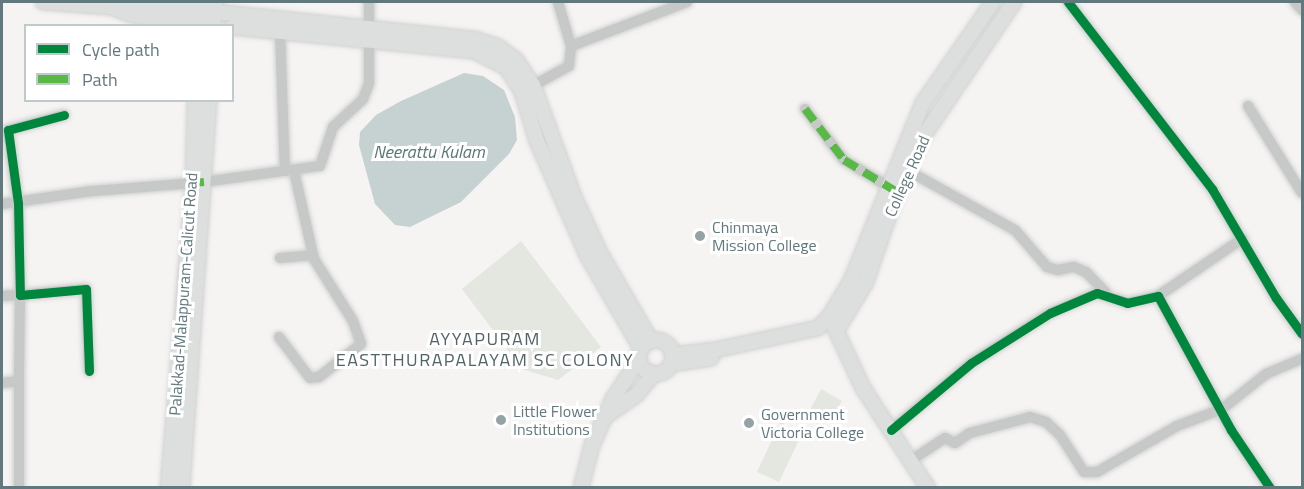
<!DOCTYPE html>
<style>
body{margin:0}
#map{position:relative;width:1304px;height:489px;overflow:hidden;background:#f5f4f3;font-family:"Titillium Web",sans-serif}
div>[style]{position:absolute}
.green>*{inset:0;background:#e4e6e0}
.water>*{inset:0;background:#c6d2d2}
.roads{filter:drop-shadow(0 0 2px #d0d0d0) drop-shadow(0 0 2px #d0d0d0)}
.minor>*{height:10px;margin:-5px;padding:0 5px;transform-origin:5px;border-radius:5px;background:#c7c9c9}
.major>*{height:14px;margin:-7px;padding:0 7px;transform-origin:7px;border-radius:7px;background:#dddede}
.major>.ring{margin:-7px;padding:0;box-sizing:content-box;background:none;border:14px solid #dddede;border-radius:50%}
.highway>*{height:15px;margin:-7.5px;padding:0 7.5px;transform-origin:7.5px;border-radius:7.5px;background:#dddede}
.quiet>*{height:8px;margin-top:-4px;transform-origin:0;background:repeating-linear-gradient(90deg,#58b947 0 15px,transparent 0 23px)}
.cycleway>*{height:9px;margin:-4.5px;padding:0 4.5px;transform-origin:4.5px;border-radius:4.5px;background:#00873e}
.dots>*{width:16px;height:16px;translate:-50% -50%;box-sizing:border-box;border:3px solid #fff;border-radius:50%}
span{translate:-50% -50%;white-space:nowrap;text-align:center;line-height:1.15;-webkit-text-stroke:6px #fff;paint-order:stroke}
.street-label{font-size:16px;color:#61787d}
.poi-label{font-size:16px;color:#61787d}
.left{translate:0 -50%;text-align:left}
.water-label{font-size:18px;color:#5b7878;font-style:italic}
.neighbourhood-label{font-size:18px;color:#536468;letter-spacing:1.5px}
.frame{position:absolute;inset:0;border:3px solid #61787d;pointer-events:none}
.legend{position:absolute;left:24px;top:24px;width:210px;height:78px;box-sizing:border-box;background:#fff;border:2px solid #c0c9cb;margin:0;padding:8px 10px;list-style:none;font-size:18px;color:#61787d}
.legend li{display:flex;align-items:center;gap:12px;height:30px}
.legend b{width:30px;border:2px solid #c0c9cb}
</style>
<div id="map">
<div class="green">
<i style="clip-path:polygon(521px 241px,601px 347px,558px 380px,522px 369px,462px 289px)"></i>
<i style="clip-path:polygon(821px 389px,842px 401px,830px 421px,810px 410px)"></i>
<i style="clip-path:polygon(781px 420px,798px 442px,779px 482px,757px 472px)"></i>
</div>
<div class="water">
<i style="clip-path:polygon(464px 73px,483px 76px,504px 90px,515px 117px,517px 140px,509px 154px,461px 202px,410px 227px,395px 225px,375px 204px,359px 145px,360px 132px,376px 115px,401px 101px)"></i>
</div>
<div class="roads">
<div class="minor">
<i style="left:1068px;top:2px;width:236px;rotate:52.4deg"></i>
<i style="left:1212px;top:189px;width:126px;rotate:59.6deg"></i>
<i style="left:1276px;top:298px;width:44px;rotate:54.2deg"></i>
<i style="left:1295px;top:2px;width:11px;rotate:49deg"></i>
<i style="left:280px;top:31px;width:140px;rotate:88deg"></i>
<i style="left:571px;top:46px;width:124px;rotate:-20.8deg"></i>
<i style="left:527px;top:89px;width:48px;rotate:-28.7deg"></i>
<i style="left:569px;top:66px;width:20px;rotate:-84deg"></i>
<i style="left:571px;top:46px;width:46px;rotate:-106.5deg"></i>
<i style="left:1248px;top:106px;width:102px;rotate:58.2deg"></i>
<i style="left:805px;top:109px;width:64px;rotate:52.6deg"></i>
<i style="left:844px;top:160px;width:58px;rotate:31deg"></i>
<i style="left:64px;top:115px;width:58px;rotate:165deg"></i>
<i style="left:8px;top:130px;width:74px;rotate:82.2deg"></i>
<i style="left:18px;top:203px;width:92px;rotate:88.8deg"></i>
<i style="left:20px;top:295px;width:66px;rotate:-5.2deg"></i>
<i style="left:86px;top:289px;width:82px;rotate:87.9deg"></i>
<i style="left:907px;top:170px;width:124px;rotate:29.1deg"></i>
<i style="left:1015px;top:230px;width:49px;rotate:49.1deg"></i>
<i style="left:1047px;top:267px;width:11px;rotate:15deg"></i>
<i style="left:1058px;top:270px;width:16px;rotate:-11deg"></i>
<i style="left:1074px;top:267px;width:13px;rotate:23deg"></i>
<i style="left:1086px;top:272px;width:28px;rotate:46deg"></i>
<i style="left:204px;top:182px;width:117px;rotate:-7.9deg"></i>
<i style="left:320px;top:166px;width:41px;rotate:-71.6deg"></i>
<i style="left:333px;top:127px;width:41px;rotate:-43deg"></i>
<i style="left:363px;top:99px;width:17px;rotate:-69deg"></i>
<i style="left:369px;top:83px;width:81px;rotate:-90deg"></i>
<i style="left:2px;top:204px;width:91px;rotate:-8.2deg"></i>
<i style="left:92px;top:191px;width:101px;rotate:-4.5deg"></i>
<i style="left:280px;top:258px;width:33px;rotate:-5deg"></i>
<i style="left:2px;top:296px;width:18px;rotate:-3deg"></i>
<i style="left:20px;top:295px;width:86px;rotate:90.7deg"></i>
<i style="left:19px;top:381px;width:17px;rotate:173deg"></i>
<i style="left:1158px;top:296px;width:102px;rotate:-34.2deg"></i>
<i style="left:279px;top:337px;width:51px;rotate:52.9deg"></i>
<i style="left:310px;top:378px;width:9px;rotate:-6deg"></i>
<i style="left:319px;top:377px;width:53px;rotate:-38.2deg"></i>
<i style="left:361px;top:344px;width:24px;rotate:-109deg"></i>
<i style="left:353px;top:321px;width:73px;rotate:-122.2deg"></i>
<i style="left:314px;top:259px;width:90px;rotate:-102.8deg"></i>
<i style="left:19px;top:381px;width:107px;rotate:90deg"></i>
<i style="left:891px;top:430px;width:104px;rotate:-39.9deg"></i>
<i style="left:971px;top:363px;width:93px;rotate:-32.3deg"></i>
<i style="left:1050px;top:313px;width:51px;rotate:-23.1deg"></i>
<i style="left:1097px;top:293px;width:32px;rotate:18deg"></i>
<i style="left:1127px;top:303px;width:32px;rotate:-13deg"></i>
<i style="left:1158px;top:296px;width:153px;rotate:61.4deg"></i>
<i style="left:1231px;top:430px;width:70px;rotate:56.1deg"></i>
<i style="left:910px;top:461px;width:42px;rotate:-33.3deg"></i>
<i style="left:945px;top:438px;width:11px;rotate:27deg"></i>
<i style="left:955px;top:443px;width:18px;rotate:-34deg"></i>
<i style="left:970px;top:433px;width:62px;rotate:-14.9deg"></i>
<i style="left:1030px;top:417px;width:17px;rotate:17deg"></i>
<i style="left:1046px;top:422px;width:19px;rotate:43deg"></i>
<i style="left:1060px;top:435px;width:44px;rotate:57deg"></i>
<i style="left:1084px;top:472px;width:13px"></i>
<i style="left:1097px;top:472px;width:92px;rotate:-29.9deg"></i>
<i style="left:1177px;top:426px;width:48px;rotate:-20.7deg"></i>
<i style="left:1222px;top:409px;width:56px;rotate:-38.5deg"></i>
<i style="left:1266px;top:374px;width:39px;rotate:-23deg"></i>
</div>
<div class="major">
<i style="left:43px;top:2px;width:68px;rotate:4.2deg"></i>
<i style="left:111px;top:7px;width:19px;rotate:-12deg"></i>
<i style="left:130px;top:3px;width:346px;rotate:6deg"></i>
<i style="left:474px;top:39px;width:25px;rotate:18deg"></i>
<i style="left:498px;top:47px;width:22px;rotate:36deg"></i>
<i style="left:516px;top:60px;width:30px;rotate:56deg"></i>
<i style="left:533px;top:85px;width:119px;rotate:69.9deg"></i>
<i style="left:574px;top:197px;width:62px;rotate:65.1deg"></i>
<i style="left:600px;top:253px;width:102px;rotate:59.9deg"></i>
<i style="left:111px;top:7px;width:22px;rotate:21deg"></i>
<i style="left:132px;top:15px;width:75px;rotate:6.9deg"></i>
<i style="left:232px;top:27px;width:243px;rotate:5.7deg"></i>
<i style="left:474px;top:51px;width:36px;rotate:27deg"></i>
<i style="left:506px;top:67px;width:30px;rotate:57deg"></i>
<i style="left:522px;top:92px;width:51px;rotate:73deg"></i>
<i style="left:537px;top:141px;width:124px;rotate:66.3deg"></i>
<i style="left:587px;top:255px;width:108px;rotate:59.9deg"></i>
<i style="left:833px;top:324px;width:71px;rotate:64.9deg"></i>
<i style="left:863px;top:388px;width:119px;rotate:57deg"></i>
<i style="left:837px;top:330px;width:56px;rotate:-58.9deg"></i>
<i style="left:866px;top:282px;width:95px;rotate:-71deg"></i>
<i style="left:897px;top:192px;width:56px;rotate:-65.7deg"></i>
<i style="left:920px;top:141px;width:168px;rotate:-55.9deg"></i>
<i class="ring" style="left:639px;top:340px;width:20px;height:20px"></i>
<i style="left:672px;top:355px;width:43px;rotate:-6.6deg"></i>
<i style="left:715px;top:350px;width:105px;rotate:-12.1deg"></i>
<i style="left:818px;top:328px;width:16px;rotate:-45deg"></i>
<i style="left:829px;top:317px;width:42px;rotate:-58.6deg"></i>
<i style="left:851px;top:281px;width:192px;rotate:-68deg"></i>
<i style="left:923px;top:103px;width:123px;rotate:-55.3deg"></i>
<i style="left:671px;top:364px;width:41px;rotate:-8.3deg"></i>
<i style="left:606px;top:416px;width:38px;rotate:-35deg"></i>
<i style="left:637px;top:394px;width:26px;rotate:-50deg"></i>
<i style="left:581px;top:488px;width:44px;rotate:-75.7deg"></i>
<i style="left:592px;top:445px;width:51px;rotate:-65.5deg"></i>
<i style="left:613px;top:399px;width:48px;rotate:-57deg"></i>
</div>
<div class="highway">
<i style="left:196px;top:26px;width:24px;rotate:-83deg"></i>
<i style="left:212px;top:26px;width:24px;rotate:-85deg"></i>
<i style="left:168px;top:488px;width:306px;rotate:-85.3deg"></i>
<i style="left:193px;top:183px;width:83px;rotate:-88.6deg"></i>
<i style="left:181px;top:488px;width:389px;rotate:-86deg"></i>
</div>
</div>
<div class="quiet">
<i style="left:805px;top:109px;width:64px;rotate:52.6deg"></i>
<i style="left:844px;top:160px;width:62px;rotate:31.1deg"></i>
<i style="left:193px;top:183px;width:11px;rotate:-5deg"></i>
</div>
<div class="cycleway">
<i style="left:1068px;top:2px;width:236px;rotate:52.4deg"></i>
<i style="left:1212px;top:189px;width:126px;rotate:59.6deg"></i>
<i style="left:1276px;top:298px;width:44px;rotate:54.2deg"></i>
<i style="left:64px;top:115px;width:58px;rotate:165deg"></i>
<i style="left:8px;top:130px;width:74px;rotate:82.2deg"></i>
<i style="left:18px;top:203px;width:92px;rotate:88.8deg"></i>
<i style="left:20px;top:295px;width:66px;rotate:-5.2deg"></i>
<i style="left:86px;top:289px;width:82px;rotate:87.9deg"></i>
<i style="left:891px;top:430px;width:104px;rotate:-39.9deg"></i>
<i style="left:971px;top:363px;width:93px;rotate:-32.3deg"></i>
<i style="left:1050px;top:313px;width:51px;rotate:-23.1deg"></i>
<i style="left:1097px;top:293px;width:32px;rotate:18deg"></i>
<i style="left:1127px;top:303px;width:32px;rotate:-13deg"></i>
<i style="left:1158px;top:296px;width:153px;rotate:61.4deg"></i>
<i style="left:1231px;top:430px;width:70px;rotate:56.1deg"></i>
</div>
<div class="dots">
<i style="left:700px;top:236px;background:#95a3a6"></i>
<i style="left:501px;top:420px;background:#95a3a6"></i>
<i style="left:749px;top:423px;background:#95a3a6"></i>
</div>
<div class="street-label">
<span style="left:907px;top:176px;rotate:-66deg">College Road</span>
<span style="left:183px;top:294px;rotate:-86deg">Palakkad-Malappuram-Calicut Road</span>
</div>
<div class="poi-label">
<span class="left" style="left:712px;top:236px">Chinmaya<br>Mission College</span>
<span class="left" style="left:513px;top:420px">Little Flower<br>Institutions</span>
<span class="left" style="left:761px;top:423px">Government<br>Victoria College</span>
</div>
<div class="water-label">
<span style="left:429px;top:152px">Neerattu Kulam</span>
</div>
<div class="neighbourhood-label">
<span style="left:485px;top:350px">AYYAPURAM<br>EASTTHURAPALAYAM SC COLONY</span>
</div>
<div class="frame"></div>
<ul class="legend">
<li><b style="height:8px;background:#00873e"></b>Cycle path</li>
<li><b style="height:8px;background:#58b947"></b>Path</li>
</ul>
</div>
